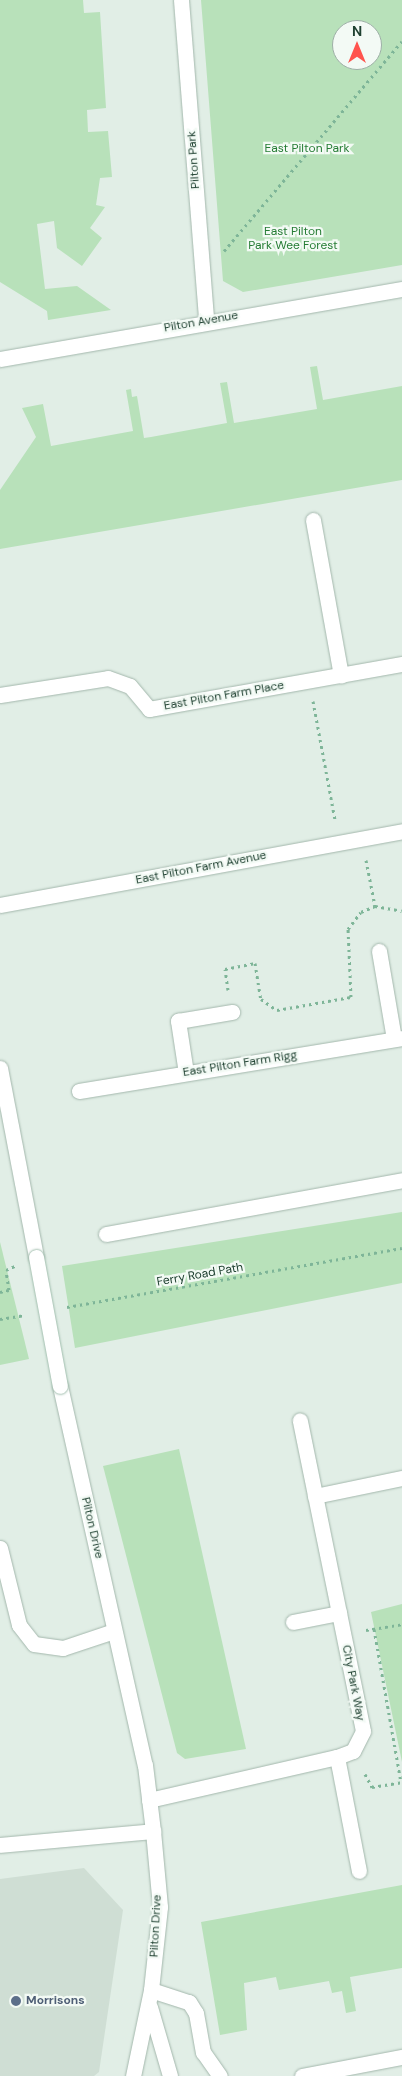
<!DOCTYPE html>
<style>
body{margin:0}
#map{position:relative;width:402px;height:2076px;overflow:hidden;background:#e1eee6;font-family:"DM Sans",sans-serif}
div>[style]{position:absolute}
.built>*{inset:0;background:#cfded4}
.green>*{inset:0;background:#b8e1ba}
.path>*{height:3px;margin-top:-1.5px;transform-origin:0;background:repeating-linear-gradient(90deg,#7eb598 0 2.5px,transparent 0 6.5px)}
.roads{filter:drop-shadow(0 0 1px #a3b7ac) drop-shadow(0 0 1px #a3b7ac)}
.lane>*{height:15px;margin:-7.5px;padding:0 7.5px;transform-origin:7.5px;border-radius:7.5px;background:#fff}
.street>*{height:15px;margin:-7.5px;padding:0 7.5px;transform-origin:7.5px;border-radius:7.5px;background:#fff}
.secondary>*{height:15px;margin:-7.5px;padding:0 7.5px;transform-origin:7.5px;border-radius:7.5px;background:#fff}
.bridges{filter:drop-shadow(0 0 1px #a1beae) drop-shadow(0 0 1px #a1beae)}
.secondary-bridge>*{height:15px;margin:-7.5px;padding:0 7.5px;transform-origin:7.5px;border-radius:7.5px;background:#fff}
.dots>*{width:14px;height:14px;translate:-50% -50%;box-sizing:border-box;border:2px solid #f3faf5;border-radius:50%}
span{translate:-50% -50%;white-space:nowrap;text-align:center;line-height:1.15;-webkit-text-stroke:4.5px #f3faf5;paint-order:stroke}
.park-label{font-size:12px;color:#257c34}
.street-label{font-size:12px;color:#1f4131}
.service-label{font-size:12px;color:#4e5e75;font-weight:700}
.left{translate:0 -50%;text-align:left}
.north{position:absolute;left:332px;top:20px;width:50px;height:50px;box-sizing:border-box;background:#f3faf5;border:1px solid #9eb0a7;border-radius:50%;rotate:0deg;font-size:14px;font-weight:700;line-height:20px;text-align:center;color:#1f4131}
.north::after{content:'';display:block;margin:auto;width:18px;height:22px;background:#ff544e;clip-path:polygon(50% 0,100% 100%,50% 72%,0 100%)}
</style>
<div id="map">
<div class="built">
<i style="clip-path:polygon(84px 1868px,123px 1910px,99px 2072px,94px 2076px,0 2076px,0 1879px)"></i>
</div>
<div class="green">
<i style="clip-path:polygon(0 0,83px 0,84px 13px,100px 12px,106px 108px,87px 110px,88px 132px,108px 131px,112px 177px,100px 178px,96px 205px,105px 207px,90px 228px,102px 238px,82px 266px,57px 248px,54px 221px,37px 224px,45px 289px,77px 286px,111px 310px,48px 320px,47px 311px,0 282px)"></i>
<i style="clip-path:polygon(evenodd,201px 0,402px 0,402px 265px,243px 292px,223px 281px,201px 0,342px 30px,372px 30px,372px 60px,342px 60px,342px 30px)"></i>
<i style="clip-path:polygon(317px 366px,323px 400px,402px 386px,402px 480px,0 549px,0 490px,36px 437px,22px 408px,43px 404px,51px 446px,133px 431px,126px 390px,131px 389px,132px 397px,137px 396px,144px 438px,151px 437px,227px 423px,220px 383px,227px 382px,234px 423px,317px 409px,310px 367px)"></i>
<i style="clip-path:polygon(402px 1212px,402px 1283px,75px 1348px,62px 1266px)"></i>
<i style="clip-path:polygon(0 1242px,29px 1359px,0 1365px)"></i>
<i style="clip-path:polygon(179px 1449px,246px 1749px,185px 1759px,177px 1753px,103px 1466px)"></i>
<i style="clip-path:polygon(402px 1604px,402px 1762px,371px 1612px)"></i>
<i style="clip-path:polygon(402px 1885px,402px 1968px,350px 1977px,356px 2011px,346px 2013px,342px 1991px,332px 1993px,329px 1981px,279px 1990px,276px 1977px,244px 1983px,247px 2030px,220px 2035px,201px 1922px)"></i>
</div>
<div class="path">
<i style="left:224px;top:251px;width:275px;rotate:-49.7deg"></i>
<i style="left:313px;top:701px;width:121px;rotate:79.5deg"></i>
<i style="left:366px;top:860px;width:47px;rotate:78.9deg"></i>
<i style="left:375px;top:906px;width:27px;rotate:10deg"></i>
<i style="left:228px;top:990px;width:21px;rotate:-98deg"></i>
<i style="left:225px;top:969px;width:31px;rotate:-11deg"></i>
<i style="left:255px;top:963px;width:36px;rotate:81deg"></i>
<i style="left:261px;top:999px;width:19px;rotate:35deg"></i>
<i style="left:277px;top:1010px;width:75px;rotate:-10deg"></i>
<i style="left:351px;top:997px;width:68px;rotate:-92.5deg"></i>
<i style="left:348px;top:929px;width:21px;rotate:-53deg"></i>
<i style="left:361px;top:912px;width:15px;rotate:-23deg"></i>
<i style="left:0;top:1292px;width:9px;rotate:-13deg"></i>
<i style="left:9px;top:1290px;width:20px;rotate:-99deg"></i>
<i style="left:6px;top:1270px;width:10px;rotate:-24deg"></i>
<i style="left:67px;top:1307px;width:340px;rotate:-10deg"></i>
<i style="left:0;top:1319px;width:24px;rotate:-9deg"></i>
<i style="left:374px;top:1629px;width:155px;rotate:80deg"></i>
<i style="left:366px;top:1630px;width:36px;rotate:-9deg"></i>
<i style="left:365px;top:1774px;width:15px;rotate:62deg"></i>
<i style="left:372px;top:1787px;width:30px;rotate:-9deg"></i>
</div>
<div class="roads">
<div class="lane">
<i style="left:313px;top:520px;width:158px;rotate:79.8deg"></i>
<i style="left:379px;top:951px;width:89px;rotate:80.3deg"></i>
<i style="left:186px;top:1073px;width:53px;rotate:-98.7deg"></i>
<i style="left:178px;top:1021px;width:55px;rotate:-9.5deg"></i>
<i style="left:106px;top:1234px;width:301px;rotate:-10.3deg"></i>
<i style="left:0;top:1548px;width:79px;rotate:76.1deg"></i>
<i style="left:19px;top:1625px;width:24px;rotate:52deg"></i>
<i style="left:34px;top:1644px;width:29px;rotate:8deg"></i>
<i style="left:63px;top:1648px;width:54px;rotate:-18.4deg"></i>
<i style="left:293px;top:1622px;width:47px;rotate:-11.1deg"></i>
<i style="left:337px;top:1757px;width:116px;rotate:79.1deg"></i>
<i style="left:0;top:1845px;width:154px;rotate:-5.2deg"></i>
</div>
<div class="street">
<i style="left:181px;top:0;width:322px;rotate:85.5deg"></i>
<i style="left:0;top:359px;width:408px;rotate:-9.9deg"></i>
<i style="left:0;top:695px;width:109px;rotate:-8.9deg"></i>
<i style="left:108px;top:678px;width:23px;rotate:20deg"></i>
<i style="left:130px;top:686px;width:30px;rotate:50deg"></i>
<i style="left:149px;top:709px;width:257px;rotate:-10.1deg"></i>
<i style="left:0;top:905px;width:409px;rotate:-10.4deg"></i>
<i style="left:79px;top:1091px;width:327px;rotate:-9.3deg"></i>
<i style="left:315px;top:1496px;width:89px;rotate:-11.7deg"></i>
<i style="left:149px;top:1800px;width:193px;rotate:-12.9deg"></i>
<i style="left:337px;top:1757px;width:17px;rotate:-21deg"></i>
<i style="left:353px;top:1751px;width:22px;rotate:-63deg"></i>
<i style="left:363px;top:1731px;width:317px;rotate:-101.5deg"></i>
<i style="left:151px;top:1990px;width:40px;rotate:18deg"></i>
<i style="left:189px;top:2002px;width:13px;rotate:58deg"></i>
<i style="left:196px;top:2013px;width:40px;rotate:80deg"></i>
<i style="left:203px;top:2052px;width:29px;rotate:55deg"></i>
<i style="left:302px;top:2076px;width:102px;rotate:-10.8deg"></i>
</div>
<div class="secondary">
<i style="left:0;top:1068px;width:192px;rotate:79.2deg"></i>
<i style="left:60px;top:1386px;width:388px;rotate:77.4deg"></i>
<i style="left:145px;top:1765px;width:66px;rotate:83.1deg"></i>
<i style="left:153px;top:1831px;width:76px;rotate:84.7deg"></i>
<i style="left:160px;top:1907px;width:83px;rotate:96.2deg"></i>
<i style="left:151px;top:1990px;width:88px;rotate:101.8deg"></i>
<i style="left:150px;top:2007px;width:72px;rotate:73.8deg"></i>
</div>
</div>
<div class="bridges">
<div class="secondary-bridge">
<i style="left:36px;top:1257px;width:131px;rotate:79.5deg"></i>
</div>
</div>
<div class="dots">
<i style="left:16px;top:2001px;background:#5c6f8a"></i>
</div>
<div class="park-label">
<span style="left:307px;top:149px">East Pilton Park</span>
<span style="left:293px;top:239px">East Pilton<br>Park Wee Forest</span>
</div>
<div class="street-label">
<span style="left:194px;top:160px;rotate:-94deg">Pilton Park</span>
<span style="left:201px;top:322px;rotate:-10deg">Pilton Avenue</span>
<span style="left:224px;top:696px;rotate:-10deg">East Pilton Farm Place</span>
<span style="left:201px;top:868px;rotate:-11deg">East Pilton Farm Avenue</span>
<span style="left:240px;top:1064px;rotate:-9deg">East Pilton Farm Rigg</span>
<span style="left:200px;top:1275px;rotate:-10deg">Ferry Road Path</span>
<span style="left:92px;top:1528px;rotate:77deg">Pilton Drive</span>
<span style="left:353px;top:1683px;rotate:79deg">City Park Way</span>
<span style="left:156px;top:1926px;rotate:-87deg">Pilton Drive</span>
</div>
<div class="service-label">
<span class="left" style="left:26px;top:2001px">Morrisons</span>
</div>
<div class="north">N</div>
</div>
